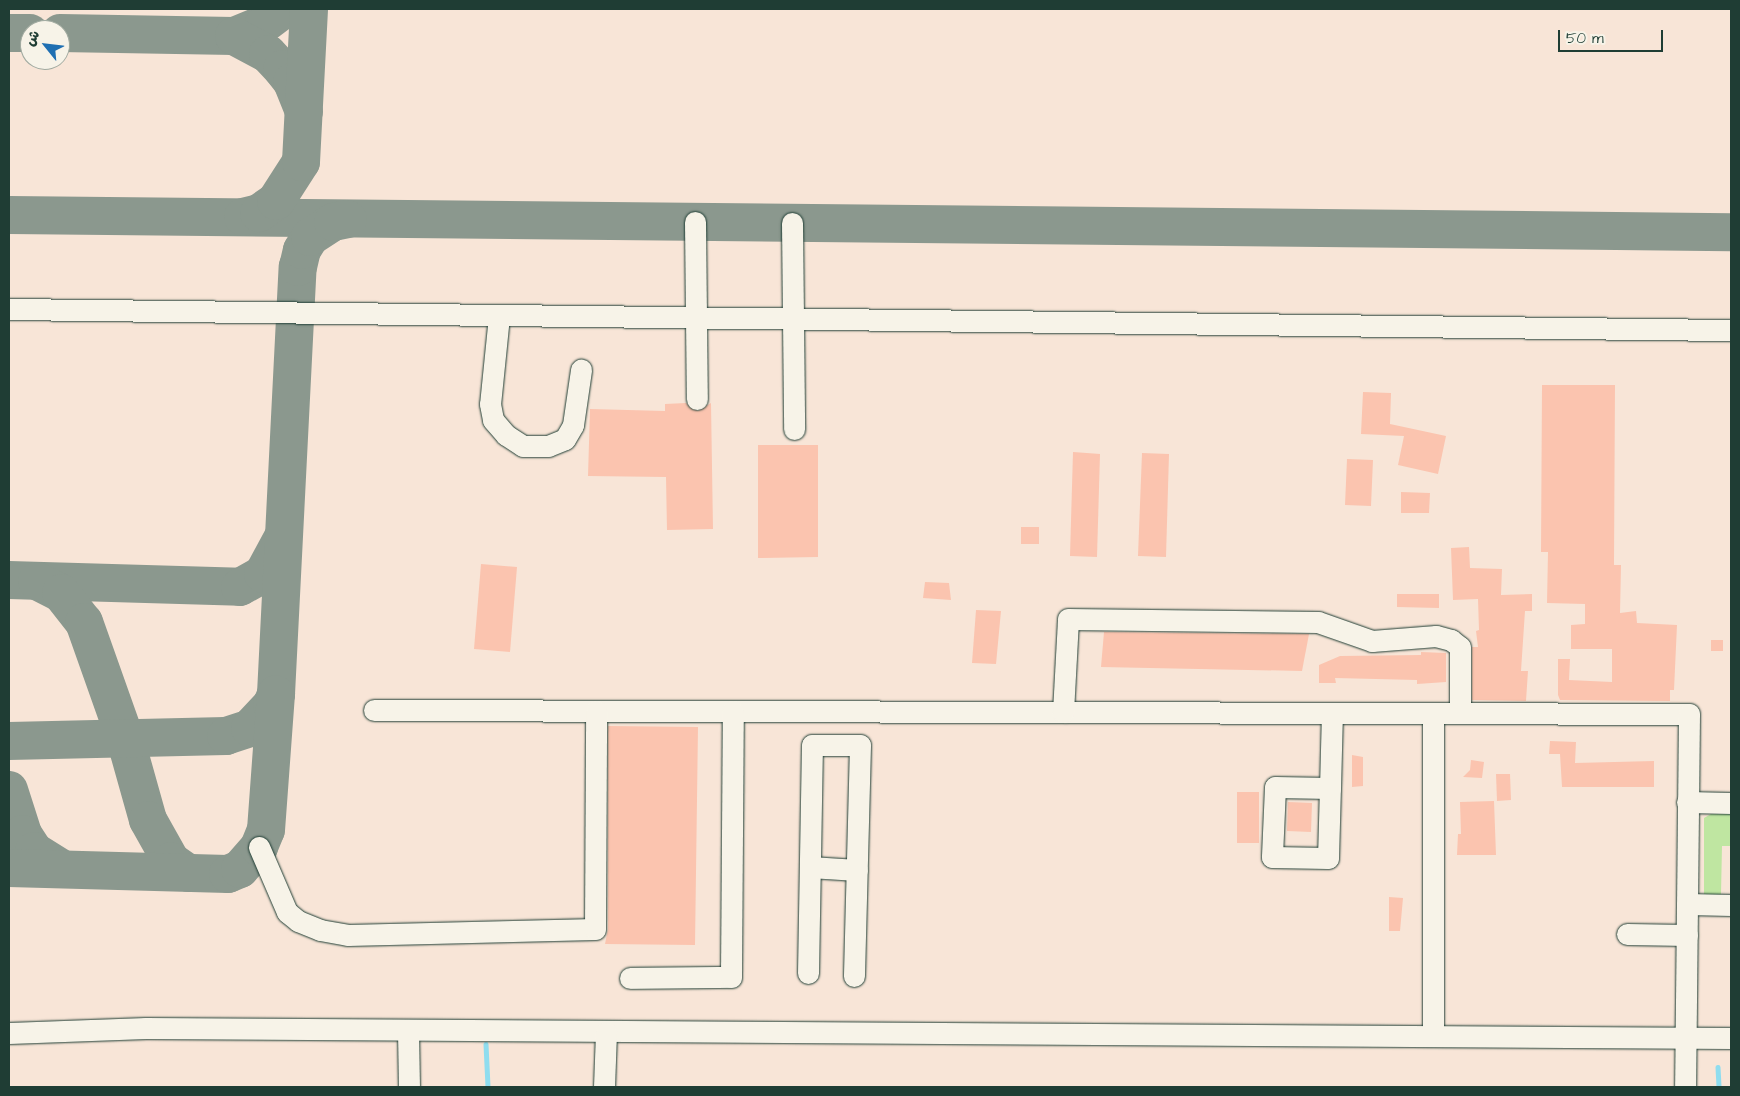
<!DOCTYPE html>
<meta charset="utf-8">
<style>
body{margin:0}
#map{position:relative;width:1740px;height:1096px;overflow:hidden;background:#f7f3e8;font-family:"Architects Daughter","Playpen Sans Arabic",sans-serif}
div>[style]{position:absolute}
.built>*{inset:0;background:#f8e5d7}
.green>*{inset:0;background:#bfe6a1}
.stream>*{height:4.5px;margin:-2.25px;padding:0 2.25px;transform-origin:2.25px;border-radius:2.25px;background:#8fddef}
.taxiway>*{height:38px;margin:-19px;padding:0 19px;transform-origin:19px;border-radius:19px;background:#8b988e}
.building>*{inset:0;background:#fbc4af}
.roads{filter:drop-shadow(0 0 1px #1f3d34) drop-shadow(0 0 1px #1f3d34)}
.minor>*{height:21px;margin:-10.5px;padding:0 10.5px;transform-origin:10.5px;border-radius:10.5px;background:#f7f3e8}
span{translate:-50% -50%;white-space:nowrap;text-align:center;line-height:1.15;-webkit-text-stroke:4px #f7f3e8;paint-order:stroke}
.frame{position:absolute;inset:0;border:10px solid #1f3d34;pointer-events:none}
.north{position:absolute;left:20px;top:20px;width:50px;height:50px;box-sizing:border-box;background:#f7f3e8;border:1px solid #a1aaa0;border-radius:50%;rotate:299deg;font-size:14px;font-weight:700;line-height:20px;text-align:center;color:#1f3d34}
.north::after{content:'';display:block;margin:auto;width:18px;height:22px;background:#1f6fb2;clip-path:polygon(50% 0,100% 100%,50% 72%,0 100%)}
.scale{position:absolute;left:1558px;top:30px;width:105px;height:22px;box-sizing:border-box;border:2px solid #1f3d34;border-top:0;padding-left:6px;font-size:15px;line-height:18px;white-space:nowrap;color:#1f3d34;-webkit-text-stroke:4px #f7f3e8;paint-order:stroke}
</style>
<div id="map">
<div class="built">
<i style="clip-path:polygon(evenodd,9px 9px,1731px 9px,1731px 1087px,9px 1087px,9px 9px,30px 30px,60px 30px,60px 60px,30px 60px,30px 30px)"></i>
</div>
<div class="green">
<i style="clip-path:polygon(1711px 814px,1731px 814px,1731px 846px,1722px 846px,1721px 894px,1715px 898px,1704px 894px,1704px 818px)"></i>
</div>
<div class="stream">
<i style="left:486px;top:1044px;width:43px;rotate:87.3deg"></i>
<i style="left:1718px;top:1067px;width:20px;rotate:87deg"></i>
</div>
<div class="taxiway">
<i style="left:9px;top:33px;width:21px"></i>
<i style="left:60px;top:33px;width:174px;rotate:1deg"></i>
<i style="left:234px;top:36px;width:32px;rotate:-22deg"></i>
<i style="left:264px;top:24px;width:25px;rotate:-37deg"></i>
<i style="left:234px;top:36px;width:38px;rotate:28deg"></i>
<i style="left:268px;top:54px;width:21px;rotate:47deg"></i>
<i style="left:282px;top:69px;width:16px;rotate:52deg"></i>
<i style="left:292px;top:82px;width:32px;rotate:68deg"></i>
<i style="left:9px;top:215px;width:1722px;rotate:0.57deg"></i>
<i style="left:243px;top:217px;width:16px;rotate:-14deg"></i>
<i style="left:259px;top:213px;width:21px;rotate:-35deg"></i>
<i style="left:276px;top:201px;width:46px;rotate:-57.3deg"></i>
<i style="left:301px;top:162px;width:153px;rotate:-87deg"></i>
<i style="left:9px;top:580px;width:231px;rotate:1.7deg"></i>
<i style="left:240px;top:587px;width:26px;rotate:-29deg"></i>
<i style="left:263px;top:574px;width:42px;rotate:-61.6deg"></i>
<i style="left:37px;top:581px;width:27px;rotate:27deg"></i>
<i style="left:61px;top:593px;width:37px;rotate:52deg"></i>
<i style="left:84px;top:622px;width:123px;rotate:70.5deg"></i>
<i style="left:125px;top:738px;width:85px;rotate:74.3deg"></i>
<i style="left:148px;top:820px;width:47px;rotate:60.7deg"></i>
<i style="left:171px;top:861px;width:21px;rotate:35deg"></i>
<i style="left:9px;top:741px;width:217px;rotate:-1.3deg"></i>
<i style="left:226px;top:736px;width:25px;rotate:-18deg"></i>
<i style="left:250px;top:728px;width:33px;rotate:-47deg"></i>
<i style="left:272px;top:704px;width:11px;rotate:-68deg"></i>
<i style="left:276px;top:694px;width:428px;rotate:-87.1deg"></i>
<i style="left:298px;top:267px;width:17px;rotate:-77deg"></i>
<i style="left:302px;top:250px;width:15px;rotate:-58deg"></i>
<i style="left:310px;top:237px;width:27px;rotate:-33deg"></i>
<i style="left:333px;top:222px;width:15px;rotate:-11deg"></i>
<i style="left:9px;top:790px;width:46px;rotate:72.3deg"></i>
<i style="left:23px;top:834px;width:20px;rotate:57deg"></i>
<i style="left:34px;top:851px;width:34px;rotate:32deg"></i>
<i style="left:9px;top:868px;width:219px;rotate:1.6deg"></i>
<i style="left:228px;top:874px;width:13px;rotate:-23deg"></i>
<i style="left:240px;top:869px;width:29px;rotate:-49deg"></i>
<i style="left:259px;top:847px;width:18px;rotate:-68deg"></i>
<i style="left:266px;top:830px;width:136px;rotate:-85.8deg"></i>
</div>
<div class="building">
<i style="clip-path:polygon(1542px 385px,1615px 385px,1614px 565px,1621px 565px,1620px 613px,1636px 611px,1637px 623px,1677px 625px,1674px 690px,1670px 690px,1670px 701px,1560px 700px,1558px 695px,1558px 659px,1570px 659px,1569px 680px,1612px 682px,1612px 649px,1571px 649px,1571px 625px,1585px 624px,1585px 604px,1547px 603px,1548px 552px,1541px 552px)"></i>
<i style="clip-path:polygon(1363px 392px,1391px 393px,1390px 424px,1446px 436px,1438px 474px,1398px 465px,1404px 436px,1361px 434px)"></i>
<i style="clip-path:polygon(686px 403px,698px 411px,711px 403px,713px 529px,667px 530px,666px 477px,588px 476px,590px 409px,665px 411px,665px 404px)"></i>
<i style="clip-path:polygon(758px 445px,818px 445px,818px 557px,758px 558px)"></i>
<i style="clip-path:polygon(1073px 452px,1100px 454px,1097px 557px,1070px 556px)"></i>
<i style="clip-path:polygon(1142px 453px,1169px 454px,1166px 557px,1138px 556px)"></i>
<i style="clip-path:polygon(1347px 459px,1373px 460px,1371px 506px,1345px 505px)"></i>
<i style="clip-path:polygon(1401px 492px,1430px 493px,1429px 513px,1401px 513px)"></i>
<i style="clip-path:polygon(1021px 527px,1039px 527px,1039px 544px,1021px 544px)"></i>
<i style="clip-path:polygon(1469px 547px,1470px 568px,1502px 569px,1501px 595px,1532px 594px,1532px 611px,1525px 611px,1521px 671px,1528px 671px,1526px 701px,1472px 700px,1472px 647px,1478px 647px,1476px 631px,1479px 630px,1478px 599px,1453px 600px,1451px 548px)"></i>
<i style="clip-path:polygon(481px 564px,517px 567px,510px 652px,474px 649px)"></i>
<i style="clip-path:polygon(925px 582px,949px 583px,951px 600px,923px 598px)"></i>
<i style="clip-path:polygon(1397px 594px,1439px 594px,1439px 608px,1397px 607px)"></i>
<i style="clip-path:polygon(976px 610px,1001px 611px,996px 664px,972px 663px)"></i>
<i style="clip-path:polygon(1104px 632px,1309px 634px,1302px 671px,1101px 667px)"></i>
<i style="clip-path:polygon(1711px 640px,1723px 640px,1723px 651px,1711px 651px)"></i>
<i style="clip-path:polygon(1421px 652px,1446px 653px,1446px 682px,1417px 684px,1417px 680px,1335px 678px,1336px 683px,1319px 683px,1319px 665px,1340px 656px,1421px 655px)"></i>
<i style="clip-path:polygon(608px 726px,698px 727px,695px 945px,605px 944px,608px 929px)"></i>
<i style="clip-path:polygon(1550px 741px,1576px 742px,1575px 763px,1654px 761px,1654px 787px,1562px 787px,1560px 754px,1549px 754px)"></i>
<i style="clip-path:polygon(1352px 755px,1363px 757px,1363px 786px,1352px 787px)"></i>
<i style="clip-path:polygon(1471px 760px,1484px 762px,1482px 778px,1463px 777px,1470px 770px)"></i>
<i style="clip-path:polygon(1496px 774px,1510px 774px,1511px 800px,1497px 801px)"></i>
<i style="clip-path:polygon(1237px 792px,1259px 792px,1259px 843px,1237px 843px)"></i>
<i style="clip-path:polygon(1494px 801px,1496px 855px,1457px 855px,1458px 834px,1461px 834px,1460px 802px)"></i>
<i style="clip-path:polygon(1288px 802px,1312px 803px,1311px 832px,1287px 831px)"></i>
<i style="clip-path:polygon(1389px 897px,1403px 898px,1400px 931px,1389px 931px)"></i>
</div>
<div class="roads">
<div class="minor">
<i style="left:695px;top:222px;width:177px;rotate:89.4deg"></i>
<i style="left:792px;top:223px;width:206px;rotate:89.4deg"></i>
<i style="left:9px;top:309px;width:1722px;rotate:0.7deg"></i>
<i style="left:499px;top:316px;width:88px;rotate:95.8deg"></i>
<i style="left:490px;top:404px;width:16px;rotate:79deg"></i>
<i style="left:493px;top:420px;width:20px;rotate:49deg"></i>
<i style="left:506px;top:435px;width:20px;rotate:33deg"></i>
<i style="left:523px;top:446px;width:25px"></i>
<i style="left:548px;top:446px;width:18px;rotate:-22deg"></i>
<i style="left:565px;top:439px;width:16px;rotate:-60deg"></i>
<i style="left:573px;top:425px;width:56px;rotate:-81.7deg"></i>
<i style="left:374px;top:710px;width:1315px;rotate:0.17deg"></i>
<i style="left:1689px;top:714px;width:373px;rotate:90.6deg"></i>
<i style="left:1063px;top:712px;width:93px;rotate:-86.9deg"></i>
<i style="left:1068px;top:619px;width:250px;rotate:0.7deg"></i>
<i style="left:1318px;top:622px;width:57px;rotate:19.4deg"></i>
<i style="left:1372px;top:641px;width:64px;rotate:-4.5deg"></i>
<i style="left:1436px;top:636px;width:16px;rotate:15deg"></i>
<i style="left:1451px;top:640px;width:11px;rotate:38deg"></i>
<i style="left:1460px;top:647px;width:66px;rotate:90deg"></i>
<i style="left:1433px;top:713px;width:322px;rotate:90deg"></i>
<i style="left:1330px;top:788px;width:55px;rotate:-179deg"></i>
<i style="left:1275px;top:787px;width:70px;rotate:92.5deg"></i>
<i style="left:1272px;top:857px;width:56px;rotate:1deg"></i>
<i style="left:1328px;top:858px;width:70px;rotate:-88.4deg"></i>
<i style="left:1330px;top:788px;width:75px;rotate:-88.5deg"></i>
<i style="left:1687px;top:802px;width:44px;rotate:1.3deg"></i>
<i style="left:259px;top:847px;width:71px;rotate:66.7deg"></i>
<i style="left:287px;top:912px;width:14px;rotate:39deg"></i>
<i style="left:298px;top:921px;width:24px;rotate:22deg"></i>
<i style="left:320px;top:930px;width:28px;rotate:10deg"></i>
<i style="left:348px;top:935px;width:247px;rotate:-1.4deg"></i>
<i style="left:595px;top:929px;width:218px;rotate:-89.7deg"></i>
<i style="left:810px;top:867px;width:47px;rotate:3.7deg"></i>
<i style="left:1687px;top:904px;width:44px;rotate:1.3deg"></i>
<i style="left:1627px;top:934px;width:60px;rotate:1deg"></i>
<i style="left:808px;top:973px;width:228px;rotate:-89deg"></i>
<i style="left:812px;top:745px;width:48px"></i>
<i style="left:860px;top:745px;width:231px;rotate:91.5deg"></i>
<i style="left:630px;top:978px;width:101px;rotate:-0.6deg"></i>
<i style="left:731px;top:977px;width:266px;rotate:-89.6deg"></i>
<i style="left:408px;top:1031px;width:56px;rotate:89deg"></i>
<i style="left:9px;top:1033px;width:137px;rotate:-2.1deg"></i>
<i style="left:146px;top:1028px;width:1585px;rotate:0.36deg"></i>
<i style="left:604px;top:1087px;width:54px;rotate:-87.9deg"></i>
</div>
</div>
<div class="frame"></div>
<div class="north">ش</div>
<div class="scale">50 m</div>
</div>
